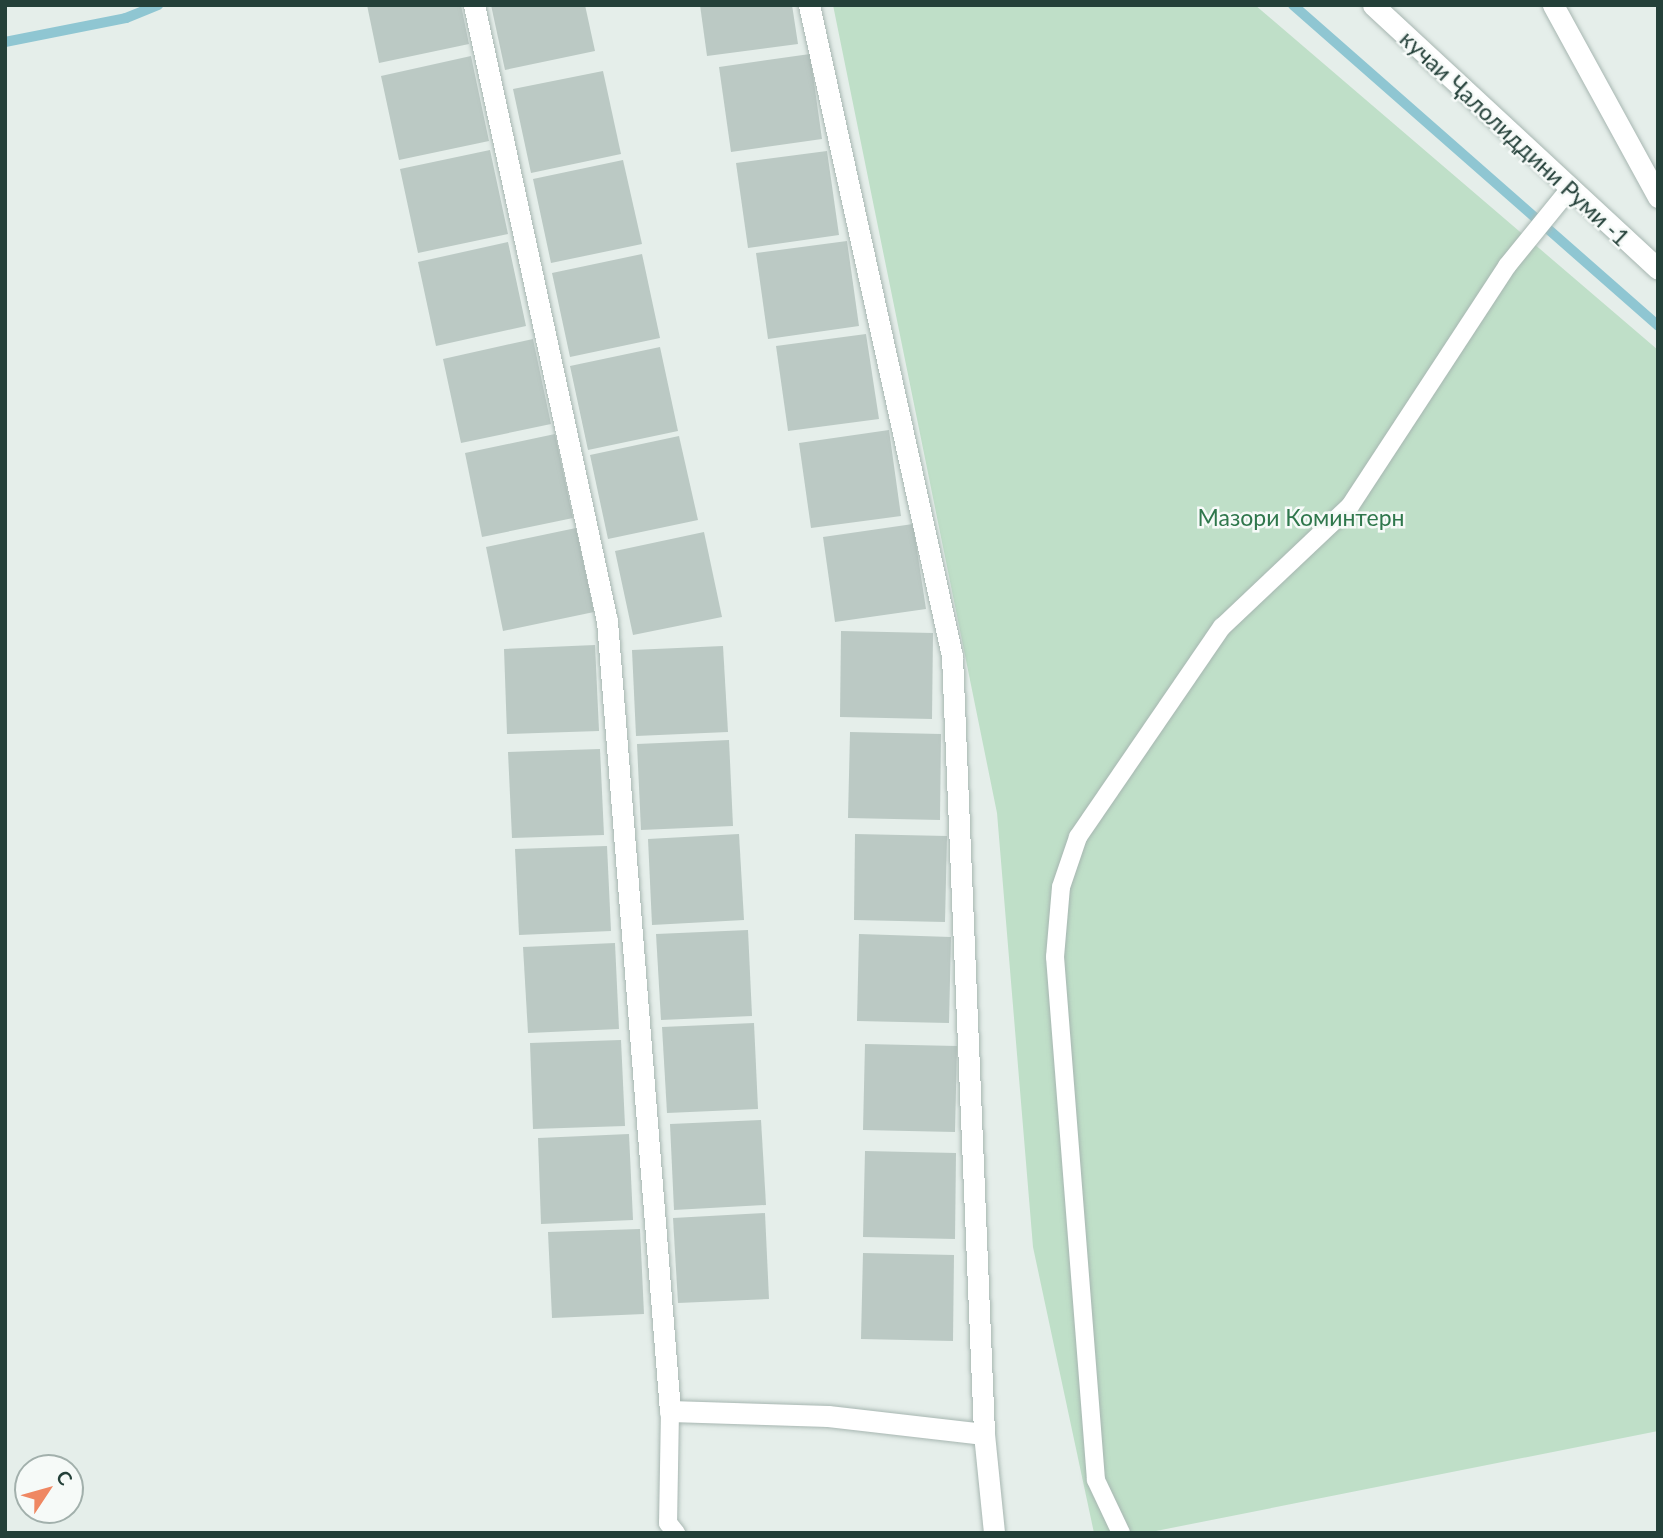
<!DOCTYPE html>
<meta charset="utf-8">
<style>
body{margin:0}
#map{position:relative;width:1663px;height:1538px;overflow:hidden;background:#e5eeea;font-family:Lato,sans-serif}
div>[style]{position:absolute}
.green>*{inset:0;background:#bfdfc8}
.stream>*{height:10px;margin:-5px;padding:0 5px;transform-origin:5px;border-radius:5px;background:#8fc6d2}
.building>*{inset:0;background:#bbc9c4}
.roads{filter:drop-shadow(0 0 2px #a7b6b1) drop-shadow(0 0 2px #a7b6b1)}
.service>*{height:18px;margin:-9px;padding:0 9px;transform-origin:9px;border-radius:9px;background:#fff}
.minor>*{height:21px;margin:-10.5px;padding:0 10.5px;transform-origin:10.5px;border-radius:10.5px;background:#fff}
span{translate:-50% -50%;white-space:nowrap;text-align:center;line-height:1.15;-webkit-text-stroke:5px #f6faf8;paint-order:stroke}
.street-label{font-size:23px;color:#244039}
.park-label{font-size:23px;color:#2f774c}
.frame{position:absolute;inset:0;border:7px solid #244039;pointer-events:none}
.north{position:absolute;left:14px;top:1454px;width:70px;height:70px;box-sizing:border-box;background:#f6faf8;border:2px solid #a2b0ac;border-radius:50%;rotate:54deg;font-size:19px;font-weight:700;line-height:28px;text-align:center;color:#244039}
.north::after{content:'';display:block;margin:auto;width:24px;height:32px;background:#ef8762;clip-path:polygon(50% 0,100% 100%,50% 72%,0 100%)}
</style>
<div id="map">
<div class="green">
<i style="clip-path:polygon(833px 5px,1255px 5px,1658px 350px,1658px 1431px,1146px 1533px,1094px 1533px,1033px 1247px,997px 813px)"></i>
</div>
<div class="stream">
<i style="left:1293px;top:5px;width:486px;rotate:41.3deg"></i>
<i style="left:5px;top:42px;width:123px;rotate:-11.2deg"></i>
<i style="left:126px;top:18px;width:35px;rotate:-22deg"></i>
</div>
<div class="building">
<i style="clip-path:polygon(367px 5px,461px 5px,469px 44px,379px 63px)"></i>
<i style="clip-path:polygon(491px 5px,585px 5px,595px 51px,505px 70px)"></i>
<i style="clip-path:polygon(700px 5px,792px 5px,798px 44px,707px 56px)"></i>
<i style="clip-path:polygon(810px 54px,822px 139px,731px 152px,719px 67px)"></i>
<i style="clip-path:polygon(471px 56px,489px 141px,399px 160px,381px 76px)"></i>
<i style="clip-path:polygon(603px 71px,621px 154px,531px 173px,513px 89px)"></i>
<i style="clip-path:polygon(490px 150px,508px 234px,418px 253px,400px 169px)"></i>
<i style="clip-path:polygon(827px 151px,839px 235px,748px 248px,736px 163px)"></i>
<i style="clip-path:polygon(623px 160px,642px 244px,551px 263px,533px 179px)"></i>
<i style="clip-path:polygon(847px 241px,859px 326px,768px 339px,756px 253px)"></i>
<i style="clip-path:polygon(508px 242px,526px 326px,436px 346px,418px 262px)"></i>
<i style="clip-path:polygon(642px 254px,660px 338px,570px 357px,552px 273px)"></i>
<i style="clip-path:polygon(866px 334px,879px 419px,788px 431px,776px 346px)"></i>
<i style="clip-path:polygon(533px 339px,551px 424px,461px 443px,443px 359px)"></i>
<i style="clip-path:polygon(660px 347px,678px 431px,588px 450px,570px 366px)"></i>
<i style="clip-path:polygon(889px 430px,901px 516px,811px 528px,799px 443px)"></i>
<i style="clip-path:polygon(555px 434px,573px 518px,482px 537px,465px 453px)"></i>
<i style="clip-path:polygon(679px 436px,698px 520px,608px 539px,590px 455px)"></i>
<i style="clip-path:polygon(913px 524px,926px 609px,835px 622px,823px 537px)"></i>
<i style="clip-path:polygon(576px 528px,594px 612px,503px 631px,486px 547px)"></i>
<i style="clip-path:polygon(704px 532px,722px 617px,633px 635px,615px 551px)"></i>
<i style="clip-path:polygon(841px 631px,933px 633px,932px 719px,840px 717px)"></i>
<i style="clip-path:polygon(595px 645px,599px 731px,507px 734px,504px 649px)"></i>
<i style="clip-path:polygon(723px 646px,728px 732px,636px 736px,632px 650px)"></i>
<i style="clip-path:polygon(850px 732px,941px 734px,940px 820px,848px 818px)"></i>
<i style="clip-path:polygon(729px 740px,733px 826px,641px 830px,637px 744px)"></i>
<i style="clip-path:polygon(600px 749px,604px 835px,512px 838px,508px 752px)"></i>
<i style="clip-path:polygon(739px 834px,744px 920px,652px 925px,648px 839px)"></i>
<i style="clip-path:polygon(855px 834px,947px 836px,945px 922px,854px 920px)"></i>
<i style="clip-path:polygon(607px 846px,611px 931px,519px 935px,515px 849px)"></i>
<i style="clip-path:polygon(748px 930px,752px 1016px,661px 1020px,656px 934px)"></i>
<i style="clip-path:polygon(859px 934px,951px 937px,949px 1023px,857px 1021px)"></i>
<i style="clip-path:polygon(615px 943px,619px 1029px,528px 1033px,523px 947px)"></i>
<i style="clip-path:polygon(754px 1023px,758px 1109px,667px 1113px,662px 1027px)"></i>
<i style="clip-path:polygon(621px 1040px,625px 1126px,533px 1129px,530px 1043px)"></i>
<i style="clip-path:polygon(865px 1044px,957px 1046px,955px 1132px,863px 1130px)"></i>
<i style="clip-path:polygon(761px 1120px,766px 1205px,674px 1210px,670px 1124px)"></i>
<i style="clip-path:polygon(629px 1134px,633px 1220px,541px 1224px,538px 1138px)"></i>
<i style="clip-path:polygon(865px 1151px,956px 1153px,955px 1239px,863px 1237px)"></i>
<i style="clip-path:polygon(765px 1213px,769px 1299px,678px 1303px,673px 1218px)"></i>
<i style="clip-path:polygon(640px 1229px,644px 1314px,552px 1318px,548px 1232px)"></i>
<i style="clip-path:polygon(863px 1253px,954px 1255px,953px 1341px,861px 1339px)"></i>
</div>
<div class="roads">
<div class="service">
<i style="left:670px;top:1411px;width:112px;rotate:91deg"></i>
<i style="left:668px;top:1523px;width:13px;rotate:51deg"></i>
<i style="left:1121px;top:1533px;width:59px;rotate:-115.3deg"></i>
<i style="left:1096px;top:1480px;width:525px;rotate:-94.48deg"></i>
<i style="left:1055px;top:957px;width:70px;rotate:-85.1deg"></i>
<i style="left:1061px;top:887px;width:53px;rotate:-71.2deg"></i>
<i style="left:1078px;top:837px;width:255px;rotate:-55.6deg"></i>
<i style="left:1222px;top:627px;width:176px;rotate:-43.4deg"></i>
<i style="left:1350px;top:506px;width:287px;rotate:-56.8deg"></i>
<i style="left:1507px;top:266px;width:97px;rotate:-50.9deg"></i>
</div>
<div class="minor">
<i style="left:474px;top:5px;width:630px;rotate:77.82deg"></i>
<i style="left:607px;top:621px;width:793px;rotate:85.44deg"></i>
<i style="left:670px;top:1411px;width:158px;rotate:1.8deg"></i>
<i style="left:828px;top:1416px;width:157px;rotate:6.6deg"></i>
<i style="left:809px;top:5px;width:667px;rotate:77.61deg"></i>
<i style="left:952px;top:656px;width:779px;rotate:87.64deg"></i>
<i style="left:984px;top:1434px;width:100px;rotate:84.2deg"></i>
<i style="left:1373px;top:5px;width:388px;rotate:42.8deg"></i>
<i style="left:1553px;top:5px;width:219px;rotate:61.3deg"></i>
</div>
</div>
<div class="street-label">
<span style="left:1515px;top:138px;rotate:43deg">кучаи Ҷалолиддини Руми -1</span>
</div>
<div class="park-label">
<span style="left:1301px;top:517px">Мазори Коминтерн</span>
</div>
<div class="frame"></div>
<div class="north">С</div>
</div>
